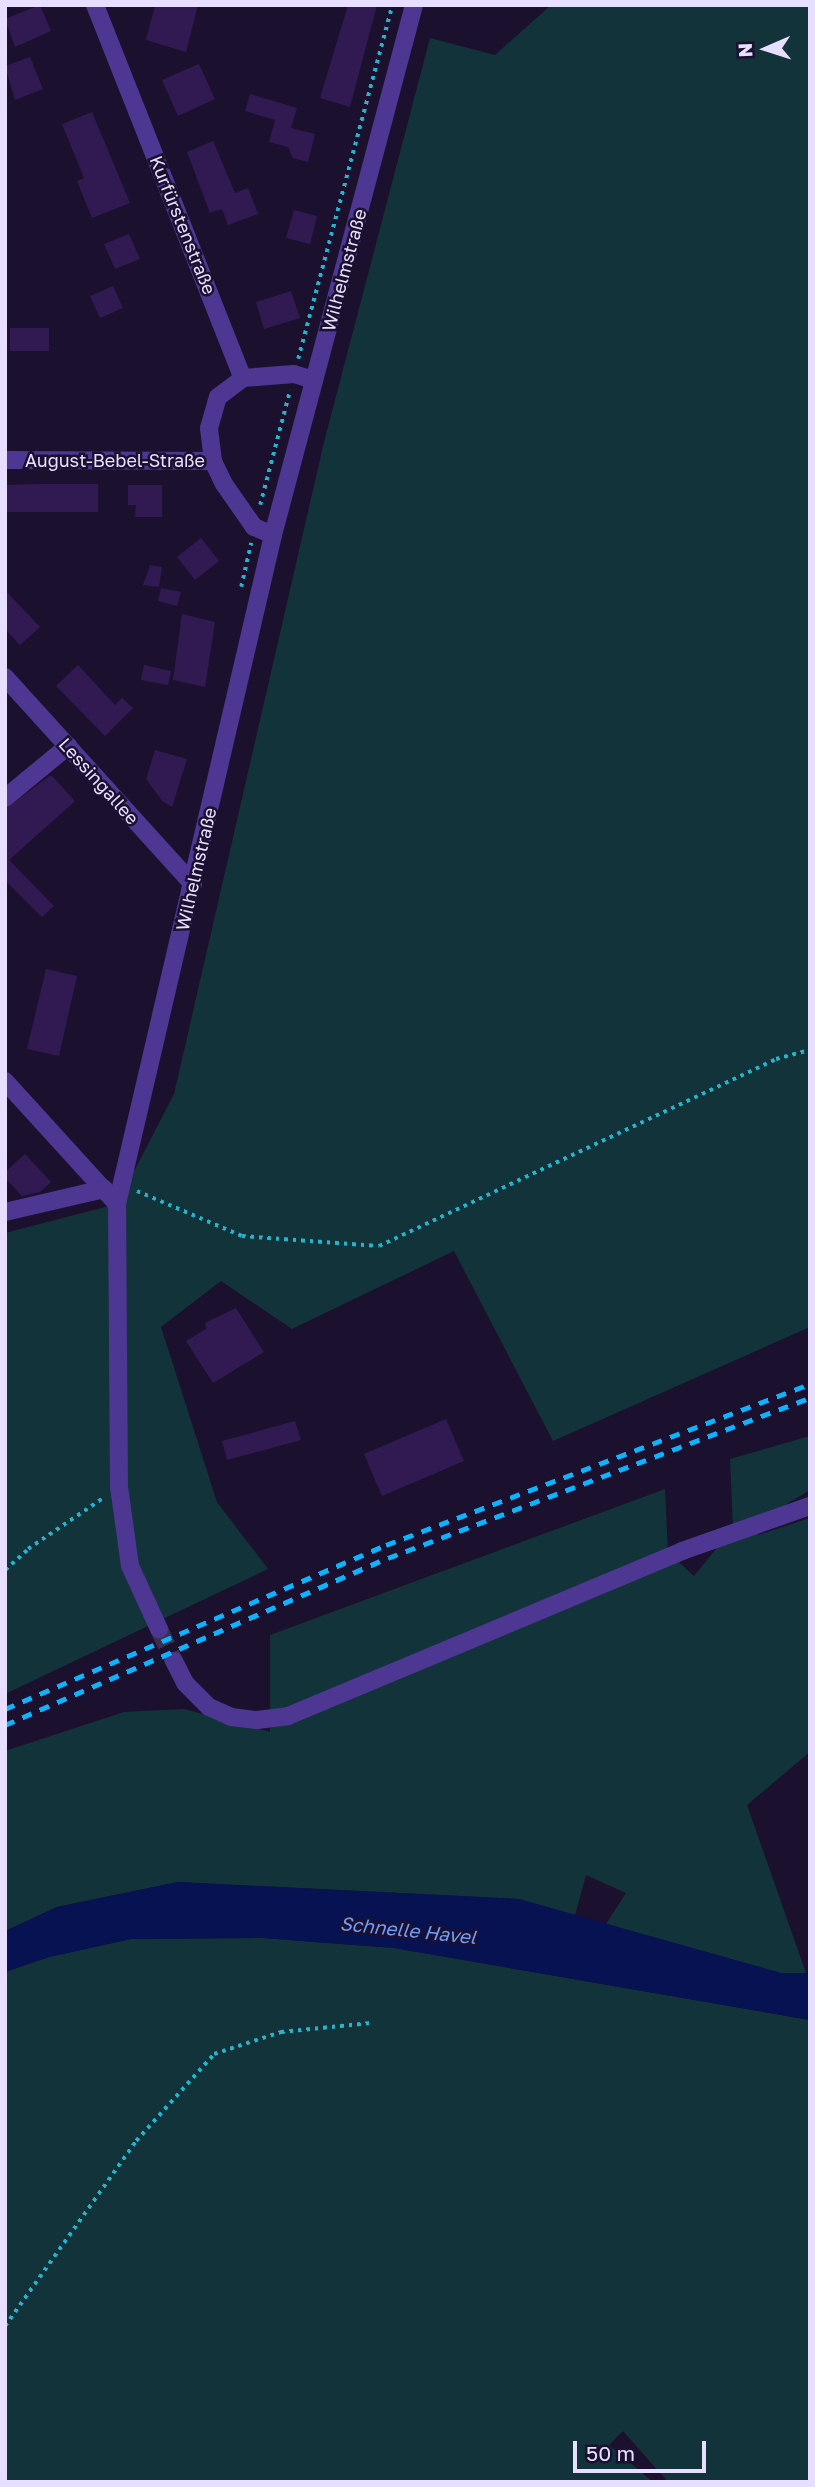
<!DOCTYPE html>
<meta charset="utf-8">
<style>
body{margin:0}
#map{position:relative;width:815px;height:2487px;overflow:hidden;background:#1c102f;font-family:"Golos Text",sans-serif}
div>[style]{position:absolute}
.green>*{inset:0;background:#12333a}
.water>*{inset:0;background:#061251}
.building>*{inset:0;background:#311a52}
.minor-tunnel>*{height:18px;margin-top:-9px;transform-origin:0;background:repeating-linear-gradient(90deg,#3b2f4e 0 18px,transparent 0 27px)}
.path>*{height:3.5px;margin-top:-1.75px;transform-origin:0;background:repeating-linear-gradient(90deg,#26b3cb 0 3.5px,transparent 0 8.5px)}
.minor>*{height:18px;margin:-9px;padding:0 9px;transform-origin:9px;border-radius:9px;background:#4d3792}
.rail>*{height:5px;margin-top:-2.5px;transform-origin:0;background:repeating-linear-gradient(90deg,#0ab4ff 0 10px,transparent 0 19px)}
span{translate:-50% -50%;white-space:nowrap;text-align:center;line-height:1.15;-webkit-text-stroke:5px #1c102f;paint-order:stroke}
.street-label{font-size:18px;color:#e8deff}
.water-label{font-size:19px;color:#6c9dff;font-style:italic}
.frame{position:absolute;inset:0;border:7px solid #e8deff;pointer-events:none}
.north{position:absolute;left:731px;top:14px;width:70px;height:70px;-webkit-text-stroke:5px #1c102f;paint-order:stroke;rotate:267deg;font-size:19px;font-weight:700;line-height:28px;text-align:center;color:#e8deff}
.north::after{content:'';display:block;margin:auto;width:24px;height:32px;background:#e8deff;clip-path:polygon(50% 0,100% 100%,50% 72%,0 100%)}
.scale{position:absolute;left:573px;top:2441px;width:133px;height:32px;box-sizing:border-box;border:4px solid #e8deff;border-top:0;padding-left:9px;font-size:21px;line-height:24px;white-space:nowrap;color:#e8deff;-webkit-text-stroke:5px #1c102f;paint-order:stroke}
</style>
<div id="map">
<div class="green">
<i style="clip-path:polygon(551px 5px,810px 5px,810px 1327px,553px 1441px,454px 1251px,292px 1329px,221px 1281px,161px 1327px,217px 1502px,268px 1569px,5px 1694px,5px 1233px,117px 1204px,174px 1094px,324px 442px,430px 38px,495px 55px)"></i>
<i style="clip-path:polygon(810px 1436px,810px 1490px,755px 1523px,758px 1535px,810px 1518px,810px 1752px,747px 1805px,806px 1973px,781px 1973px,606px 1924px,626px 1893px,586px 1875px,575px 1915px,519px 1899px,178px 1882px,57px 1907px,5px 1931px,5px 1751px,124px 1712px,184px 1709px,270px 1732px,270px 1635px,665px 1489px,668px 1552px,694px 1576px,733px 1528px,730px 1459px)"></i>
<i style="clip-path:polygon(263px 1938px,394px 1948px,810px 2020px,810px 2482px,668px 2482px,623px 2431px,609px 2445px,653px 2482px,5px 2482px,5px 1972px,49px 1957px,131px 1939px)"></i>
</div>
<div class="water">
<i style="clip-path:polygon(178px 1882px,519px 1899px,781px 1973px,810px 1973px,810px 2020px,394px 1948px,263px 1938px,131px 1939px,49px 1957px,5px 1972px,5px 1931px,57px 1907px)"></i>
</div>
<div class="building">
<i style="clip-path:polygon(40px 5px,51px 31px,15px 47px,5px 19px)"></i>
<i style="clip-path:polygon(155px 5px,198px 5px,186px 52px,146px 40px)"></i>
<i style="clip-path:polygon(348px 5px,377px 5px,350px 107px,320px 98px)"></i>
<i style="clip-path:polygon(30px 57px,43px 89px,15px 100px,5px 66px)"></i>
<i style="clip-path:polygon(199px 64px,215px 99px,178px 116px,162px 80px)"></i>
<i style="clip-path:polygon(250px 94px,297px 108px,291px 128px,315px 134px,308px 162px,293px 158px,288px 147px,269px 142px,275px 120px,245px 111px)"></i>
<i style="clip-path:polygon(92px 112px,130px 203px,92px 218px,77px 181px,84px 178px,62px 124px)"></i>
<i style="clip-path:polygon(213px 141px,235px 193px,248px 188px,258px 214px,228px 225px,222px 209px,210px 213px,187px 152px)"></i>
<i style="clip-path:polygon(294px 210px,317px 216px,310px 244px,286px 238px)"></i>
<i style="clip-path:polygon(129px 234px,140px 259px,115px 269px,104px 244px)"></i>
<i style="clip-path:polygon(113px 286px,123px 308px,100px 318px,90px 296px)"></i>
<i style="clip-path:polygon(291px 291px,300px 318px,264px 329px,256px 302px)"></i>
<i style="clip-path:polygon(10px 328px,49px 328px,49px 351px,10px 351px)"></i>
<i style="clip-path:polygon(38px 484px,98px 484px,98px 512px,6px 512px,5px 485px)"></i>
<i style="clip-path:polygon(128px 485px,162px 485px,162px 517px,135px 517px,136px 505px,128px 505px)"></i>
<i style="clip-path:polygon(201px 538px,219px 561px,195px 580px,177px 557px)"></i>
<i style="clip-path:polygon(150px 565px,162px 567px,159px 587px,143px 585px)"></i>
<i style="clip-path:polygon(161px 588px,181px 592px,177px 606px,158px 601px)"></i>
<i style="clip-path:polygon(5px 590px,40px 627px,20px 645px,5px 629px)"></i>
<i style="clip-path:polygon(182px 614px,215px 622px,205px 687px,173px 680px)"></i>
<i style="clip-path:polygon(78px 665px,115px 705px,122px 698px,133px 708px,105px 736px,56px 686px)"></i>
<i style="clip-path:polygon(144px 665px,171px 671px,168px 685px,141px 680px)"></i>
<i style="clip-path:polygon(155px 750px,187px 759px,172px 807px,162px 801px,146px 779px)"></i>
<i style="clip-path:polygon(51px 775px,75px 801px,9px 860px,54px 906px,42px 917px,5px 880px,5px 809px)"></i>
<i style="clip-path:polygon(46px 969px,77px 976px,59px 1056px,27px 1049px)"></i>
<i style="clip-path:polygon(25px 1154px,51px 1182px,40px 1192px,22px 1196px,5px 1178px,5px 1172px)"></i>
<i style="clip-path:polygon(236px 1308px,264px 1352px,213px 1383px,186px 1341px,206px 1329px,205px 1323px)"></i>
<i style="clip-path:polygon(446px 1419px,464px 1461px,382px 1496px,364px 1454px)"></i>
<i style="clip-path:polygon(295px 1421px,301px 1440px,227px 1460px,222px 1441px)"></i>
</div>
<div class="minor-tunnel">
<i style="left:159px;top:1629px;width:35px;rotate:65deg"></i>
</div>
<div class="path">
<i style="left:298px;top:359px;width:366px;rotate:-75.1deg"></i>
<i style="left:260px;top:505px;width:119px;rotate:-75.4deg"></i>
<i style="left:241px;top:587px;width:45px;rotate:-77.2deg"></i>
<i style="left:137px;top:1191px;width:114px;rotate:23.2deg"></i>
<i style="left:242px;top:1236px;width:137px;rotate:4.2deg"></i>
<i style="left:379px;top:1246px;width:439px;rotate:-25.2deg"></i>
<i style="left:776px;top:1059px;width:35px;rotate:-15deg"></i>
<i style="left:5px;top:1570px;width:31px;rotate:-42deg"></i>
<i style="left:28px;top:1549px;width:91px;rotate:-34.2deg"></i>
<i style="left:5px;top:2326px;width:227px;rotate:-54.7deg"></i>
<i style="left:136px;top:2141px;width:117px;rotate:-48.1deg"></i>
<i style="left:214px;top:2054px;width:71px;rotate:-18.2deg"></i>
<i style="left:281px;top:2032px;width:90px;rotate:-5.7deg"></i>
</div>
<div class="minor">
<i style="left:95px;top:5px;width:401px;rotate:68.4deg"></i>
<i style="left:5px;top:460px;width:208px;rotate:0.3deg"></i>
<i style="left:273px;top:535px;width:21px;rotate:-157deg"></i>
<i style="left:254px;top:527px;width:52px;rotate:-124.9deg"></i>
<i style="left:224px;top:484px;width:25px;rotate:-116deg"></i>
<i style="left:213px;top:461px;width:33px;rotate:-97deg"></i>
<i style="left:209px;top:428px;width:32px;rotate:-74deg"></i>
<i style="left:218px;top:397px;width:31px;rotate:-37deg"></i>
<i style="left:243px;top:378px;width:51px;rotate:-4.5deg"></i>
<i style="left:294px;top:374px;width:21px;rotate:17deg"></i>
<i style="left:5px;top:677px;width:280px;rotate:47.8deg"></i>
<i style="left:5px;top:798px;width:82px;rotate:-39.5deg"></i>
<i style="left:5px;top:1081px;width:166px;rotate:47.7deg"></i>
<i style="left:5px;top:1212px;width:102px;rotate:-13.1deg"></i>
<i style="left:159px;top:1629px;width:69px;rotate:-114.7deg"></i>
<i style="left:130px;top:1566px;width:80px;rotate:-97.9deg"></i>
<i style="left:119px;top:1487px;width:283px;rotate:-90.4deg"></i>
<i style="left:117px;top:1204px;width:687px;rotate:-76.87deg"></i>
<i style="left:273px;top:535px;width:548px;rotate:-75.1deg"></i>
<i style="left:174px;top:1661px;width:25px;rotate:63deg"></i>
<i style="left:185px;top:1683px;width:34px;rotate:45deg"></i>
<i style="left:209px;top:1707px;width:24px;rotate:24deg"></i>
<i style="left:231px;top:1717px;width:26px;rotate:7deg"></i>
<i style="left:257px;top:1720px;width:31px;rotate:-7deg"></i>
<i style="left:288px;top:1716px;width:427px;rotate:-22.7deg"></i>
<i style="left:682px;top:1551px;width:136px;rotate:-19.4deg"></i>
</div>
<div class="rail">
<i style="left:5px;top:1709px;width:415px;rotate:-23.3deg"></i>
<i style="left:386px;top:1545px;width:454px;rotate:-20.8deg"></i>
<i style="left:5px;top:1725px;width:418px;rotate:-23.6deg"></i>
<i style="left:388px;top:1558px;width:451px;rotate:-20.8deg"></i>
</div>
<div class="street-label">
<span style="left:183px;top:225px;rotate:68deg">Kurfürstenstraße</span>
<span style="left:344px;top:270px;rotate:-75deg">Wilhelmstraße</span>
<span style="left:115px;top:460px">August-Bebel-Straße</span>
<span style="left:99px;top:781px;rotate:48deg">Lessingallee</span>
<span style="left:196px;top:869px;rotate:-77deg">Wilhelmstraße</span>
</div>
<div class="water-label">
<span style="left:408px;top:1930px;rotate:6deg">Schnelle Havel</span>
</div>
<div class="frame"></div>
<div class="north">N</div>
<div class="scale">50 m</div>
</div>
